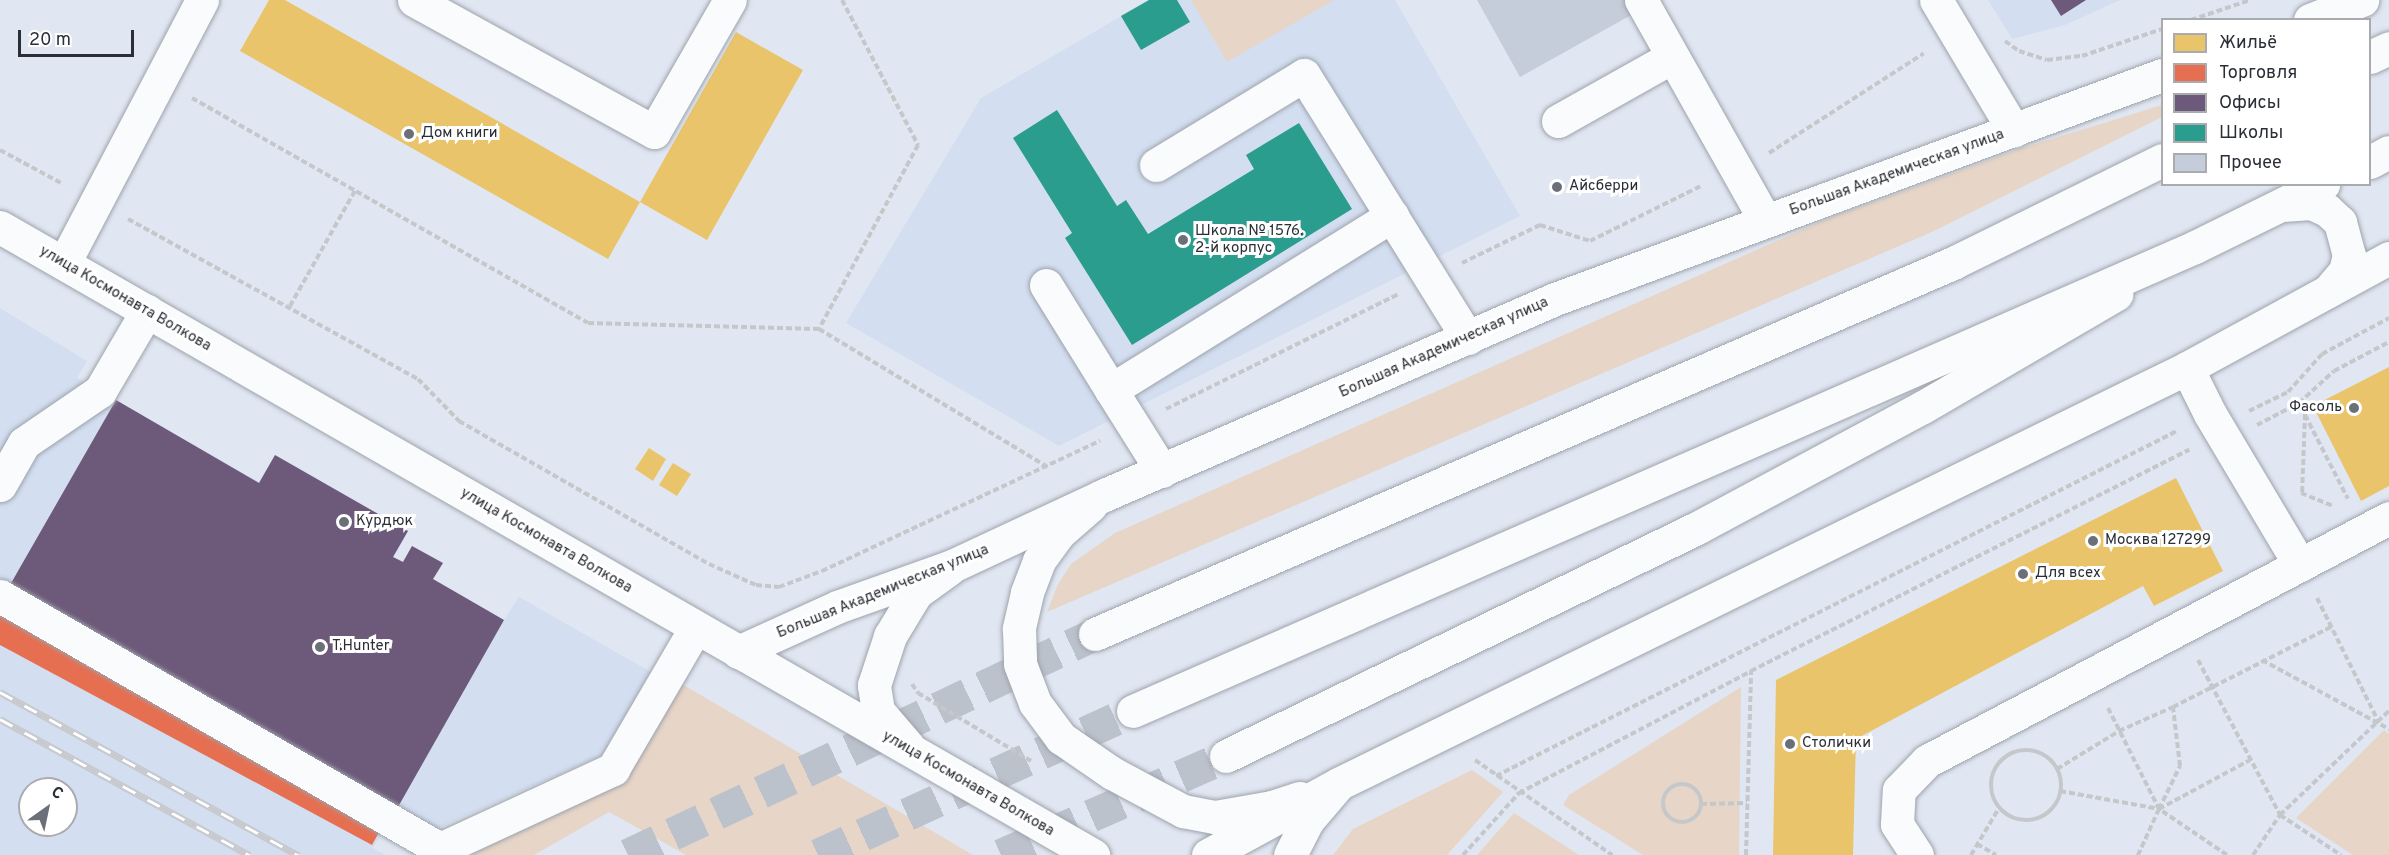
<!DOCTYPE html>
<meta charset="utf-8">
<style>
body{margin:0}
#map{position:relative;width:2389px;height:855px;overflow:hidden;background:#e0e7f2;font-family:Overpass,sans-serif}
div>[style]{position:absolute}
.built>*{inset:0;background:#d3def1}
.green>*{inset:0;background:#e7d5c7}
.homes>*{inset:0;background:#e9c46a}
.shops>*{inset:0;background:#e76f51}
.offices>*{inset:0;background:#6d597a}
.schools>*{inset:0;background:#2a9d8f}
.building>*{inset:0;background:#c5cdda}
.minor-tunnel>*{height:33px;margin-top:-16.5px;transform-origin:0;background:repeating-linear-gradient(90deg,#bcc2cc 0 33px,transparent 0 49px)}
.major-tunnel>*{height:33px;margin-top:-16.5px;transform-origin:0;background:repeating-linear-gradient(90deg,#bcc2cc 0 33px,transparent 0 49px)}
.path>*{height:4px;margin-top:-2px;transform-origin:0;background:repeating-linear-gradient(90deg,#c5c8cb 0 6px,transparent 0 9px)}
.path>.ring{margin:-2px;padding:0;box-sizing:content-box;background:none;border:4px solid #c5c8cb;border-radius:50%}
.roads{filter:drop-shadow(0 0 2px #9ea3ab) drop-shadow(0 0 2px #9ea3ab)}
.minor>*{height:33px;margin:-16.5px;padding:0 16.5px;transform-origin:16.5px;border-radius:16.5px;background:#fafbfd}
.major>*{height:33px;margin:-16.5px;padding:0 16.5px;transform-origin:16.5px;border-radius:16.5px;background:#fafbfd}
.rail>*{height:7px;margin-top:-3.5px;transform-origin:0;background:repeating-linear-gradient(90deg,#fff 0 14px,#c7c9cd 0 28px);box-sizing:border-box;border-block:2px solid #c7c9cd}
.dots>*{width:16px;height:16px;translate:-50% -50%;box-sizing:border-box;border:3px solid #fff;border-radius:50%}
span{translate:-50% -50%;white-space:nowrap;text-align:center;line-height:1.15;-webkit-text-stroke:6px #fff;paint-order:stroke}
.poi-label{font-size:15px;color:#2a2e36}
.left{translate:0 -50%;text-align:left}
.right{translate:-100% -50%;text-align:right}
.street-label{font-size:15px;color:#2a2e36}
.legend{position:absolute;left:2161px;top:18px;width:210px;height:168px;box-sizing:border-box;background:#fff;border:2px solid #aaabaf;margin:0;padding:8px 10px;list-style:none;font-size:18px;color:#2a2e36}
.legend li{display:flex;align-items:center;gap:12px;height:30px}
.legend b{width:30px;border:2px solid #aaabaf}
.north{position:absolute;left:18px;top:777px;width:60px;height:60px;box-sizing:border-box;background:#fff;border:2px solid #aaabaf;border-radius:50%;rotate:33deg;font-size:16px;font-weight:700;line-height:24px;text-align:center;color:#2a2e36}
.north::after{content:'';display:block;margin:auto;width:21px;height:27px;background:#6a6f78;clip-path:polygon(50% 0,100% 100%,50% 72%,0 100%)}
.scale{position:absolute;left:18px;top:30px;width:116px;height:27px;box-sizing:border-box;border:3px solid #2a2e36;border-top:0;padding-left:8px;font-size:18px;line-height:21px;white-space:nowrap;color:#2a2e36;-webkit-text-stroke:4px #fff;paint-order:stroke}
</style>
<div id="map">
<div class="built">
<i style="clip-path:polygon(1149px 0,1395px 0,1520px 216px,1059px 446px,846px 323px,981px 98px)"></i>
<i style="clip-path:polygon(1988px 0,2120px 0,2065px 25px,2012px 39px)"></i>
<i style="clip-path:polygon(evenodd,0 308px,87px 361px,77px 378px,259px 482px,275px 455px,408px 531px,394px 557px,403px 561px,412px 546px,443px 563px,433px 580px,504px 620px,519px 597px,651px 672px,604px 754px,438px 828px,398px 807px,373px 848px,386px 855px,0 855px,0 308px,30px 789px,66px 789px,66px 825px,30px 825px,30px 789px)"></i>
</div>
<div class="green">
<i style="clip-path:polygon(1191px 0,1334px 0,1227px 62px)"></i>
<i style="clip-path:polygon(2162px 105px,2162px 117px,1934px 231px,1047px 612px,1058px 584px,1071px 564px,1115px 533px,1822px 221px,2022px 148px)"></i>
<i style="clip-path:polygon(682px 684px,973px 855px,686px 855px,609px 812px,534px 855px,471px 855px,628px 776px)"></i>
<i style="clip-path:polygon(1741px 687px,1739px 855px,1643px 855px,1563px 805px,1569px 795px)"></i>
<i style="clip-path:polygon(2384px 730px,2389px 734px,2389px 855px,2353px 855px,2296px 818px)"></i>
<i style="clip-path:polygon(1472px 770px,1503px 792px,1447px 855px,1333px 855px,1353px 829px)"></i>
<i style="clip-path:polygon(1514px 813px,1579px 855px,1477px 855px)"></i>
</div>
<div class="homes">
<i style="clip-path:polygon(269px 0,285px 0,640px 202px,736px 32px,803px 70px,707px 240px,640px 202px,608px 259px,240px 51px)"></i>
<i style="clip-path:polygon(2389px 367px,2389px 486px,2361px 501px,2313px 406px)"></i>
<i style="clip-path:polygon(649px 448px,666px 459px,653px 481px,635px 469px)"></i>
<i style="clip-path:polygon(673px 463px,691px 474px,677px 496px,659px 485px)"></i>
<i style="clip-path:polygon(2176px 478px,2223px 571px,2154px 606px,2143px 586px,1856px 739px,1853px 855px,1773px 855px,1776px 680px)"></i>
</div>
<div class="shops">
<i style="clip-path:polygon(0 605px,382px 827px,372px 845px,0 645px)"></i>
</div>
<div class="offices">
<i style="clip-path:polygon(2051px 0,2086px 0,2061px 16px)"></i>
<i style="clip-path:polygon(116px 400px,259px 483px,275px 455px,408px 531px,393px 557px,403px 562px,412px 546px,443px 563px,433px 579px,504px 620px,398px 807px,10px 585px)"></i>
</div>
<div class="schools">
<i style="clip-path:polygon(1149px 0,1177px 0,1190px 22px,1141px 50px,1121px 16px)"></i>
<i style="clip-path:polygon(1057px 110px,1117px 206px,1126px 200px,1148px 234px,1254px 169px,1246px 155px,1299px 123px,1352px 209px,1132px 345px,1065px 238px,1072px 233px,1013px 138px)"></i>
</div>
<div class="building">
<i style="clip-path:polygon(1477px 0,1625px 0,1633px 14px,1520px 77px)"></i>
</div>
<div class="minor-tunnel">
<i style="left:1001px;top:855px;width:246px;rotate:-23.7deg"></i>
</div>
<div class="major-tunnel">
<i style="left:628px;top:855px;width:517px;rotate:-25.33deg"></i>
<i style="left:818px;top:855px;width:346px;rotate:-24.6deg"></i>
</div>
<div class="path">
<i style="left:842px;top:0;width:164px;rotate:62.3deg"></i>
<i style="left:918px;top:145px;width:209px;rotate:118.3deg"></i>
<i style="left:819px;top:329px;width:267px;rotate:31.1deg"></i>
<i style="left:2191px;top:20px;width:62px;rotate:-18.7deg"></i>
<i style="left:2005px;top:41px;width:17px;rotate:36deg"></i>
<i style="left:2019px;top:51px;width:29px;rotate:18deg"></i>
<i style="left:2047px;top:60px;width:35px;rotate:-7deg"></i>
<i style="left:2082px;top:56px;width:84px;rotate:-18.6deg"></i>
<i style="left:192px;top:98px;width:455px;rotate:29.6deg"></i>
<i style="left:588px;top:323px;width:231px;rotate:1.5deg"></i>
<i style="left:0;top:150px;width:72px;rotate:28.4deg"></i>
<i style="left:1769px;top:153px;width:184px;rotate:-32.8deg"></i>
<i style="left:128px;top:219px;width:331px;rotate:28.9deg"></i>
<i style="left:418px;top:379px;width:59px;rotate:45.7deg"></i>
<i style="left:459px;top:421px;width:288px;rotate:29.8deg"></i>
<i style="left:709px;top:564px;width:51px;rotate:24.1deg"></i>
<i style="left:756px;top:585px;width:23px;rotate:5deg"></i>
<i style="left:779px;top:587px;width:46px;rotate:-20.4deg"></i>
<i style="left:822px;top:571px;width:307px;rotate:-25.1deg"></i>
<i style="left:1462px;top:263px;width:87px;rotate:-26deg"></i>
<i style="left:1540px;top:225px;width:52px;rotate:17.7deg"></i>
<i style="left:1590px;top:241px;width:126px;rotate:-26.4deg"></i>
<i style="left:290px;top:306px;width:134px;rotate:-60.6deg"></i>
<i style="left:2299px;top:403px;width:13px;rotate:61deg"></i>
<i style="left:2305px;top:414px;width:81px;rotate:92.1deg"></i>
<i style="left:1166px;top:409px;width:260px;rotate:-26.3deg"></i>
<i style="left:2249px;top:411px;width:43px;rotate:-26deg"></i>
<i style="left:2288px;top:392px;width:51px;rotate:-48.2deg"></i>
<i style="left:2322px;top:354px;width:76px;rotate:-28.2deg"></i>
<i style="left:2305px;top:415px;width:94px;rotate:62.9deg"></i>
<i style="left:2257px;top:425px;width:47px;rotate:-27.6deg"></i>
<i style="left:2299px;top:403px;width:47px;rotate:-42.4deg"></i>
<i style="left:2334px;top:371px;width:62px;rotate:-27.8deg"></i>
<i style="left:2301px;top:493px;width:35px;rotate:22deg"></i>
<i style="left:2317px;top:598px;width:137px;rotate:63.6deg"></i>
<i style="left:2198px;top:660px;width:175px;rotate:62.1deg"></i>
<i style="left:2280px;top:815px;width:73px;rotate:33.3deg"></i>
<i style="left:2262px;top:660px;width:145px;rotate:28.5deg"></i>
<i style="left:912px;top:684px;width:11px;rotate:56deg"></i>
<i style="left:918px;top:693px;width:132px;rotate:31deg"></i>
<i style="left:2108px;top:708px;width:113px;rotate:63.2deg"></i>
<i style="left:2159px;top:809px;width:51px;rotate:114.5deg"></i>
<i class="ring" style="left:1991px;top:750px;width:66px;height:66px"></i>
<i style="left:1475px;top:760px;width:167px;rotate:34.7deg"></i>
<i style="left:2057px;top:769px;width:73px;rotate:-31.5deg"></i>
<i style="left:2119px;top:731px;width:59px;rotate:-24deg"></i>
<i style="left:1496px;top:776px;width:763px;rotate:-26.87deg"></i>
<i class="ring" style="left:1663px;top:784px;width:34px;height:34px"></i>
<i style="left:2060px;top:791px;width:101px;rotate:10.3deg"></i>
<i style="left:2159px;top:809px;width:48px;rotate:-64deg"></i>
<i style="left:2180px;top:766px;width:59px;rotate:-96.8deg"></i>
<i style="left:2173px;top:707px;width:177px;rotate:-26.9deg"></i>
<i style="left:1701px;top:804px;width:46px;rotate:-1.2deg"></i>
<i style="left:1977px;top:844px;width:22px;rotate:30deg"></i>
<i style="left:1463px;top:855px;width:84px;rotate:-47.9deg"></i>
<i style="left:1519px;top:793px;width:262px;rotate:-27.7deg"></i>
<i style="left:1751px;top:671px;width:491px;rotate:-26.8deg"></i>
<i style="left:1746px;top:855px;width:184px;rotate:-88.4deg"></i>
<i style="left:1971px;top:855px;width:55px;rotate:-59.2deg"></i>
<i style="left:2227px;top:855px;width:82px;rotate:-145.9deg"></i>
<i style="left:2159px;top:809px;width:103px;rotate:-28.3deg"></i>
<i style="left:2253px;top:855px;width:48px;rotate:-56deg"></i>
<i style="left:2280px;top:815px;width:151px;rotate:-43.7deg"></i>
</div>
<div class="roads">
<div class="minor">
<i style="left:414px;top:0;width:274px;rotate:28.8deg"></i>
<i style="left:654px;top:132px;width:152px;rotate:-60.1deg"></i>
<i style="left:1641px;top:0;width:253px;rotate:60.6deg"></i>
<i style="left:1936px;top:0;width:152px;rotate:59.2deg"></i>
<i style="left:1558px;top:121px;width:131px;rotate:-29.3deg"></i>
<i style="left:1156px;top:165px;width:173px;rotate:-31.3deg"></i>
<i style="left:1304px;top:75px;width:310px;rotate:58.1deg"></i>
<i style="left:64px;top:263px;width:297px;rotate:-62.3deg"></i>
<i style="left:1046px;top:285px;width:123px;rotate:58.2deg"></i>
<i style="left:2187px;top:368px;width:51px;rotate:63.4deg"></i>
<i style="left:2210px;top:414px;width:176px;rotate:59.2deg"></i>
<i style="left:1162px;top:471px;width:96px;rotate:-122.2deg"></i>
<i style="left:1111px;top:390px;width:331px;rotate:-31.8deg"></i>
<i style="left:0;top:485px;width:48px;rotate:-60.3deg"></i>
<i style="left:24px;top:443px;width:92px;rotate:-34.4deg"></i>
<i style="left:100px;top:391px;width:93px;rotate:-59.6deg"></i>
<i style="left:1091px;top:505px;width:43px;rotate:138.8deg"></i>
<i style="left:1059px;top:533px;width:34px;rotate:126deg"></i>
<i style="left:1039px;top:561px;width:34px;rotate:111deg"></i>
<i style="left:1027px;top:593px;width:37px;rotate:103deg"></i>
<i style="left:1019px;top:629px;width:35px;rotate:88deg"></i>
<i style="left:1020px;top:664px;width:42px;rotate:69deg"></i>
<i style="left:1035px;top:703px;width:44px;rotate:53.4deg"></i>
<i style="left:1061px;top:738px;width:62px;rotate:34.5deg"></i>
<i style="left:1112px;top:773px;width:81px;rotate:28.2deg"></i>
<i style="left:1183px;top:811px;width:33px;rotate:11deg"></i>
<i style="left:1215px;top:817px;width:58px;rotate:-10deg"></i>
<i style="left:1272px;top:807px;width:29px;rotate:-18deg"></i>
<i style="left:0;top:596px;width:508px;rotate:29.9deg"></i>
<i style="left:440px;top:849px;width:191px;rotate:-24.8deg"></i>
<i style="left:613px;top:769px;width:164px;rotate:-59.7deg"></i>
<i style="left:908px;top:746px;width:46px;rotate:-130.6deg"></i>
<i style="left:878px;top:711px;width:26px;rotate:-99deg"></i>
<i style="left:874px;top:685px;width:52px;rotate:-71.9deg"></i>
<i style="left:890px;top:636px;width:50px;rotate:-58.8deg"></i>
<i style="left:916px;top:593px;width:41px;rotate:-36deg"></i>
<i style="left:1226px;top:756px;width:523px;rotate:-25.83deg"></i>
<i style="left:1697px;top:528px;width:256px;rotate:-28.2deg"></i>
<i style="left:1923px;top:407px;width:224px;rotate:-30.3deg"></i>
<i style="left:1290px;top:855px;width:39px;rotate:-63deg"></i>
<i style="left:1308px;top:820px;width:45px;rotate:-49.5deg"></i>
<i style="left:1917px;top:855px;width:37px;rotate:-123deg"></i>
<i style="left:1897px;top:824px;width:34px;rotate:-87deg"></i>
<i style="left:1899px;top:790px;width:40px;rotate:-46deg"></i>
<i style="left:1927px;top:761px;width:522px;rotate:-27.74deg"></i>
</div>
<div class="major">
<i style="left:2310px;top:20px;width:56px;rotate:-21deg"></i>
<i style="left:2370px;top:57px;width:21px;rotate:-25deg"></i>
<i style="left:2370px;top:162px;width:21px;rotate:-28deg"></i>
<i style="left:2282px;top:205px;width:29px;rotate:-4deg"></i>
<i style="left:2311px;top:203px;width:17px;rotate:24deg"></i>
<i style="left:2327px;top:210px;width:18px;rotate:43deg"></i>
<i style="left:2340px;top:222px;width:34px;rotate:75deg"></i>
<i style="left:2349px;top:255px;width:16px;rotate:104deg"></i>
<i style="left:2345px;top:271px;width:26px;rotate:130deg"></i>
<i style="left:0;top:227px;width:1261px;rotate:29.88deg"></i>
<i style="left:1095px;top:634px;width:935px;rotate:-23.38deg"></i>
<i style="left:1953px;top:263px;width:233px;rotate:-26.2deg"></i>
<i style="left:738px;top:652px;width:109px;rotate:-24.4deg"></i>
<i style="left:837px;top:607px;width:122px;rotate:-19.6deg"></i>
<i style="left:952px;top:566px;width:166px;rotate:-25deg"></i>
<i style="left:1102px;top:496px;width:494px;rotate:-23.5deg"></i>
<i style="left:1555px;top:299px;width:647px;rotate:-20.26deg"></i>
<i style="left:1133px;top:711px;width:1159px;rotate:-23.6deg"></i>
<i style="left:2195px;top:247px;width:143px;rotate:-26.2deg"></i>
<i style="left:1208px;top:855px;width:148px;rotate:-28.6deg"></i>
<i style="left:1338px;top:784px;width:945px;rotate:-26.1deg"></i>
<i style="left:2187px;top:368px;width:230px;rotate:-28.6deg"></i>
</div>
</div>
<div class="rail">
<i style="left:0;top:692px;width:340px;rotate:28.7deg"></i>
<i style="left:0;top:719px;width:284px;rotate:28.6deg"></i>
</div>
<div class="dots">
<i style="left:409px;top:134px;background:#6a6f78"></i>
<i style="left:1557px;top:187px;background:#6a6f78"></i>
<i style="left:1183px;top:240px;background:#6a6f78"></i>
<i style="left:2354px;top:408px;background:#6a6f78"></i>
<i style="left:344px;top:522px;background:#6a6f78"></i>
<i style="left:2093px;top:541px;background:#6a6f78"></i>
<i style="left:2023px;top:574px;background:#6a6f78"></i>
<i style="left:320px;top:647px;background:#6a6f78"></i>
<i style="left:1790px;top:744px;background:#6a6f78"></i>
</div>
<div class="poi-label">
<span class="left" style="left:421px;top:134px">Дом книги</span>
<span class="left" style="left:1569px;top:187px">Айсберри</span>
<span class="left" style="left:1195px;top:240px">Школа № 1576.<br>2-й корпус</span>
<span class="right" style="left:2342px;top:408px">Фасоль</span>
<span class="left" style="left:356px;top:522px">Курдюк</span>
<span class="left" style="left:2105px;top:541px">Москва 127299</span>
<span class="left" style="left:2035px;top:574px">Для всех</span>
<span class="left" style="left:332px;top:647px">T.Hunter</span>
<span class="left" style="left:1802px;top:744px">Столички</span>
</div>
<div class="street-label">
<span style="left:1897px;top:173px;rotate:-20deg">Большая Академическая улица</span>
<span style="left:125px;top:299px;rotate:30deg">улица Космонавта Волкова</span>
<span style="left:1444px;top:348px;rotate:-24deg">Большая Академическая улица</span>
<span style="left:546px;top:541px;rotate:30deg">улица Космонавта Волкова</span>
<span style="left:883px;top:592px;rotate:-22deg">Большая Академическая улица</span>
<span style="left:968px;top:784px;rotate:30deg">улица Космонавта Волкова</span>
</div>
<ul class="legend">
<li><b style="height:16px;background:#e9c46a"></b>Жильё</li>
<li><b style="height:16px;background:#e76f51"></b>Торговля</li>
<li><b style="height:16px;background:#6d597a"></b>Офисы</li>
<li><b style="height:16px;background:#2a9d8f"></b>Школы</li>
<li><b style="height:16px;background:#c5cdda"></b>Прочее</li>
</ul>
<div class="north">С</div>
<div class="scale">20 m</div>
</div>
